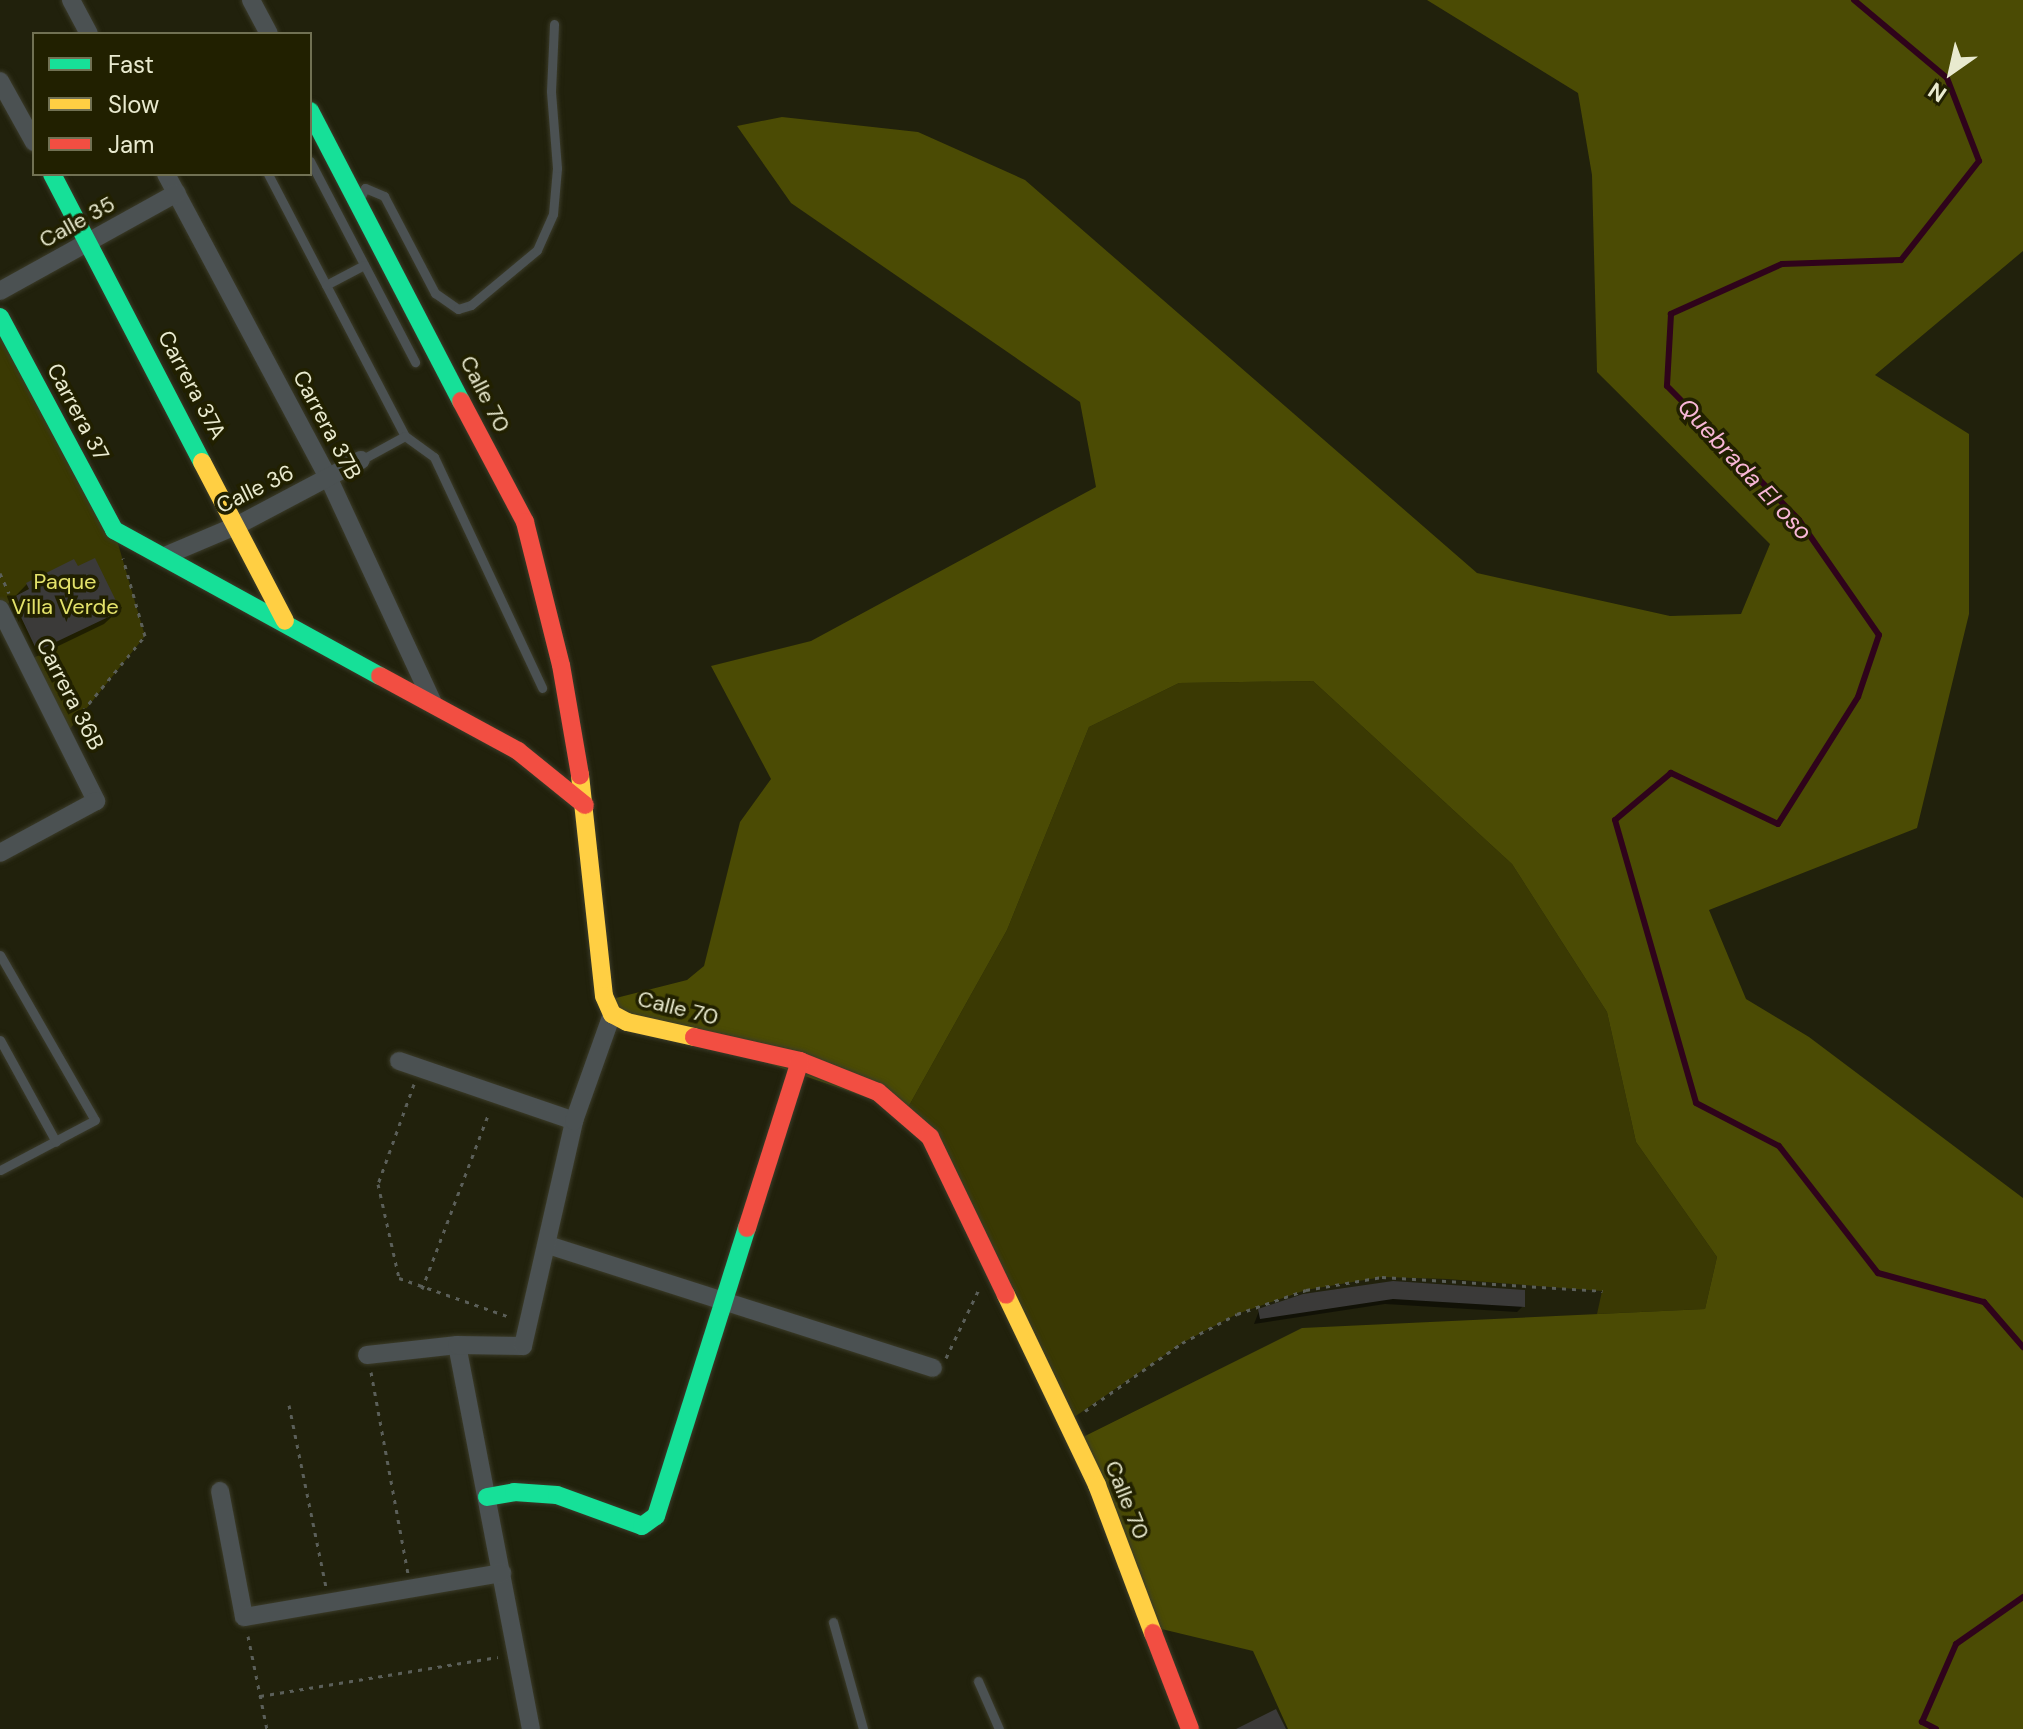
<!DOCTYPE html>
<style>
body{margin:0}
#map{position:relative;width:2023px;height:1729px;overflow:hidden;background:#21210c;font-family:"DM Sans",sans-serif}
div>[style]{position:absolute}
.green>*{inset:0;background:#3a3903}
.forest>*{inset:0;background:#4b4b04}
.shadow>*{inset:0;background:#0007}
.stream>*{height:6px;margin:-3px;padding:0 3px;transform-origin:3px;border-radius:3px;background:#2f031b}
.building>*{inset:0;background:#3b3a39}
.path>*{height:3px;margin-top:-1.5px;transform-origin:0;background:repeating-linear-gradient(90deg,#5b5f59 0 4px,transparent 0 10px)}
.roads{filter:drop-shadow(0 0 2px #3b3b29) drop-shadow(0 0 2px #3b3b29)}
.lane>*{height:9px;margin:-4.5px;padding:0 4.5px;transform-origin:4.5px;border-radius:4.5px;background:#4b5152}
.street>*{height:18px;margin:-9px;padding:0 9px;transform-origin:9px;border-radius:9px;background:#4b5152}
.fast>*{height:18px;margin:-9px;padding:0 9px;transform-origin:9px;border-radius:9px;background:#16e098}
.slow>*{height:18px;margin:-9px;padding:0 9px;transform-origin:9px;border-radius:9px;background:#ffcf43}
.jam>*{height:18px;margin:-9px;padding:0 9px;transform-origin:9px;border-radius:9px;background:#f24e42}
span{translate:-50% -50%;white-space:nowrap;text-align:center;line-height:1.15;-webkit-text-stroke:7px #212000;paint-order:stroke}
.street-label{font-size:22px;color:#e9eacf}
.park-label{font-size:22px;color:#e3e26a}
.water-label{font-size:24px;color:#f8b6d6;font-style:italic}
.legend{position:absolute;left:32px;top:32px;width:280px;height:144px;box-sizing:border-box;background:#212000;border:2px solid #717153;margin:0;padding:10px 14px;list-style:none;font-size:24px;color:#e9eacf}
.legend li{display:flex;align-items:center;gap:16px;height:40px}
.legend b{width:40px;border:2px solid #717153}
.north{position:absolute;left:1911px;top:32px;width:80px;height:80px;-webkit-text-stroke:6px #212000;paint-order:stroke;rotate:214deg;font-size:22px;font-weight:700;line-height:32px;text-align:center;color:#e9eacf}
.north::after{content:'';display:block;margin:auto;width:28px;height:36px;background:#e9eacf;clip-path:polygon(50% 0,100% 100%,50% 72%,0 100%)}
</style>
<div id="map">
<div class="green">
<i style="clip-path:polygon(0 318px,114px 530px,145px 636px,65px 735px,0 609px)"></i>
<i style="clip-path:polygon(1313px 681px,1512px 864px,1607px 1012px,1636px 1142px,1717px 1257px,1705px 1309px,1597px 1314px,1602px 1291px,1447px 1279px,1382px 1277px,1306px 1290px,1237px 1314px,1182px 1343px,1067px 1422px,906px 1111px,1007px 930px,1089px 727px,1179px 683px)"></i>
</div>
<div class="forest">
<i style="clip-path:polygon(1427px 0,2023px 0,2023px 251px,1875px 375px,1969px 434px,1969px 614px,1917px 828px,1709px 910px,1746px 999px,1809px 1037px,2023px 1198px,2023px 1729px,1288px 1729px,1253px 1651px,1149px 1626px,1077px 1440px,1302px 1328px,1705px 1309px,1717px 1257px,1636px 1142px,1607px 1012px,1512px 864px,1313px 681px,1179px 683px,1089px 727px,1007px 930px,906px 1111px,692px 1037px,627px 1022px,612px 999px,687px 980px,704px 966px,740px 822px,771px 779px,711px 666px,811px 641px,1096px 487px,1080px 402px,791px 203px,737px 126px,782px 117px,918px 132px,1025px 180px,1477px 573px,1670px 616px,1741px 614px,1770px 544px,1597px 372px,1592px 175px,1578px 93px)"></i>
</div>
<div class="shadow">
<i style="clip-path:polygon(27px 584px,118px 611px,104px 624px,23px 663px,0 612px)"></i>
<i style="clip-path:polygon(1393px 1283px,1523px 1306px,1517px 1312px,1385px 1304px,1254px 1324px,1259px 1311px)"></i>
</div>
<div class="stream">
<i style="left:1854px;top:0;width:121px;rotate:40deg"></i>
<i style="left:1947px;top:78px;width:89px;rotate:68.9deg"></i>
<i style="left:1979px;top:161px;width:126px;rotate:128.2deg"></i>
<i style="left:1901px;top:260px;width:119px;rotate:178.1deg"></i>
<i style="left:1782px;top:264px;width:122px;rotate:155.8deg"></i>
<i style="left:1671px;top:314px;width:72px;rotate:93.2deg"></i>
<i style="left:1667px;top:386px;width:188px;rotate:45.4deg"></i>
<i style="left:1799px;top:520px;width:140px;rotate:55.2deg"></i>
<i style="left:1879px;top:635px;width:65px;rotate:108.7deg"></i>
<i style="left:1858px;top:697px;width:150px;rotate:122.2deg"></i>
<i style="left:1778px;top:824px;width:119px;rotate:-154.5deg"></i>
<i style="left:1671px;top:773px;width:73px;rotate:140deg"></i>
<i style="left:1615px;top:820px;width:294px;rotate:74deg"></i>
<i style="left:1696px;top:1103px;width:93px;rotate:27.4deg"></i>
<i style="left:1779px;top:1146px;width:161px;rotate:52.1deg"></i>
<i style="left:1878px;top:1273px;width:110px;rotate:15.3deg"></i>
<i style="left:1984px;top:1302px;width:60px;rotate:49.1deg"></i>
<i style="left:1936px;top:1729px;width:16px;rotate:-153deg"></i>
<i style="left:1922px;top:1722px;width:85px;rotate:-66.4deg"></i>
<i style="left:1956px;top:1644px;width:82px;rotate:-35deg"></i>
</div>
<div class="building">
<i style="clip-path:polygon(95px 558px,121px 611px,37px 651px,12px 598px,29px 589px,26px 583px,74px 559px,78px 566px)"></i>
<i style="clip-path:polygon(1393px 1281px,1525px 1290px,1525px 1307px,1393px 1299px,1260px 1319px,1258px 1309px,1303px 1294px)"></i>
<i style="clip-path:polygon(1276px 1709px,1286px 1729px,1236px 1729px)"></i>
</div>
<div class="path">
<i style="left:0;top:573px;width:22px;rotate:66deg"></i>
<i style="left:76px;top:719px;width:108px;rotate:-50.3deg"></i>
<i style="left:145px;top:636px;width:81px;rotate:-105.8deg"></i>
<i style="left:414px;top:1084px;width:106px;rotate:109.8deg"></i>
<i style="left:378px;top:1184px;width:96px;rotate:77.4deg"></i>
<i style="left:399px;top:1278px;width:118px;rotate:19.4deg"></i>
<i style="left:422px;top:1289px;width:188px;rotate:-69.2deg"></i>
<i style="left:946px;top:1358px;width:76px;rotate:-64.4deg"></i>
<i style="left:371px;top:1372px;width:204px;rotate:79.6deg"></i>
<i style="left:289px;top:1405px;width:186px;rotate:78.5deg"></i>
<i style="left:1085px;top:1411px;width:118px;rotate:-35deg"></i>
<i style="left:1182px;top:1343px;width:62px;rotate:-27.8deg"></i>
<i style="left:1237px;top:1314px;width:73px;rotate:-19.2deg"></i>
<i style="left:1306px;top:1290px;width:77px;rotate:-9.7deg"></i>
<i style="left:1382px;top:1277px;width:221px;rotate:3.6deg"></i>
<i style="left:248px;top:1636px;width:95px;rotate:78.5deg"></i>
<i style="left:260px;top:1696px;width:241px;rotate:-9.3deg"></i>
</div>
<div class="roads">
<div class="lane">
<i style="left:310px;top:161px;width:227px;rotate:62.4deg"></i>
<i style="left:268px;top:174px;width:296px;rotate:62.4deg"></i>
<i style="left:405px;top:436px;width:36px;rotate:36deg"></i>
<i style="left:434px;top:457px;width:255px;rotate:64.9deg"></i>
<i style="left:360px;top:199px;width:12px;rotate:-66deg"></i>
<i style="left:365px;top:188px;width:21px;rotate:23deg"></i>
<i style="left:384px;top:196px;width:110px;rotate:62.3deg"></i>
<i style="left:435px;top:293px;width:28px;rotate:35deg"></i>
<i style="left:458px;top:309px;width:14px;rotate:-17deg"></i>
<i style="left:471px;top:305px;width:86px;rotate:-39.8deg"></i>
<i style="left:537px;top:250px;width:39px;rotate:-66deg"></i>
<i style="left:553px;top:214px;width:46px;rotate:-85deg"></i>
<i style="left:557px;top:168px;width:77px;rotate:-94.5deg"></i>
<i style="left:551px;top:91px;width:67px;rotate:-87.4deg"></i>
<i style="left:326px;top:285px;width:43px;rotate:-27.8deg"></i>
<i style="left:361px;top:460px;width:50px;rotate:-28.6deg"></i>
<i style="left:0;top:955px;width:190px;rotate:60.1deg"></i>
<i style="left:95px;top:1120px;width:107px;rotate:152.2deg"></i>
<i style="left:0;top:1040px;width:116px;rotate:61.2deg"></i>
<i style="left:833px;top:1622px;width:111px;rotate:74.3deg"></i>
<i style="left:978px;top:1681px;width:52px;rotate:66.4deg"></i>
</div>
<div class="street">
<i style="left:71px;top:0;width:38px;rotate:62deg"></i>
<i style="left:251px;top:0;width:38px;rotate:62deg"></i>
<i style="left:0;top:81px;width:70px;rotate:60.9deg"></i>
<i style="left:166px;top:174px;width:346px;rotate:61.9deg"></i>
<i style="left:329px;top:479px;width:247px;rotate:65.1deg"></i>
<i style="left:0;top:291px;width:202px;rotate:-29deg"></i>
<i style="left:167px;top:555px;width:77px;rotate:-22.9deg"></i>
<i style="left:238px;top:525px;width:139px;rotate:-27.9deg"></i>
<i style="left:0;top:609px;width:215px;rotate:63.4deg"></i>
<i style="left:96px;top:801px;width:109px;rotate:151.6deg"></i>
<i style="left:399px;top:1061px;width:185px;rotate:18.9deg"></i>
<i style="left:548px;top:1245px;width:404px;rotate:17.7deg"></i>
<i style="left:457px;top:1345px;width:391px;rotate:79.1deg"></i>
<i style="left:367px;top:1355px;width:91px;rotate:-6.3deg"></i>
<i style="left:457px;top:1345px;width:66px;rotate:0.9deg"></i>
<i style="left:523px;top:1346px;width:231px;rotate:-77.2deg"></i>
<i style="left:574px;top:1121px;width:114px;rotate:-70.4deg"></i>
<i style="left:220px;top:1491px;width:128px;rotate:79.2deg"></i>
<i style="left:244px;top:1617px;width:262px;rotate:-9.7deg"></i>
</div>
<div class="fast">
<i style="left:310px;top:111px;width:327px;rotate:62.5deg"></i>
<i style="left:52px;top:174px;width:325px;rotate:62.5deg"></i>
<i style="left:0;top:317px;width:242px;rotate:61.8deg"></i>
<i style="left:114px;top:530px;width:303px;rotate:28.8deg"></i>
<i style="left:487px;top:1497px;width:27px;rotate:-10deg"></i>
<i style="left:514px;top:1492px;width:43px;rotate:4deg"></i>
<i style="left:557px;top:1495px;width:90px;rotate:20deg"></i>
<i style="left:642px;top:1526px;width:17px;rotate:-36deg"></i>
<i style="left:656px;top:1516px;width:302px;rotate:-72.5deg"></i>
</div>
<div class="slow">
<i style="left:202px;top:462px;width:179px;rotate:62.4deg"></i>
<i style="left:580px;top:775px;width:222px;rotate:83.8deg"></i>
<i style="left:604px;top:996px;width:20px;rotate:66deg"></i>
<i style="left:612px;top:1014px;width:17px;rotate:28deg"></i>
<i style="left:627px;top:1022px;width:69px;rotate:12.6deg"></i>
<i style="left:1006px;top:1295px;width:211px;rotate:64.4deg"></i>
<i style="left:1097px;top:1485px;width:158px;rotate:69.3deg"></i>
</div>
<div class="jam">
<i style="left:461px;top:401px;width:137px;rotate:62.1deg"></i>
<i style="left:525px;top:522px;width:147px;rotate:75.9deg"></i>
<i style="left:561px;top:665px;width:112px;rotate:80.2deg"></i>
<i style="left:380px;top:676px;width:157px;rotate:28.5deg"></i>
<i style="left:518px;top:751px;width:86px;rotate:38.9deg"></i>
<i style="left:694px;top:1037px;width:109px;rotate:12.8deg"></i>
<i style="left:800px;top:1061px;width:84px;rotate:21.7deg"></i>
<i style="left:878px;top:1092px;width:69px;rotate:40.9deg"></i>
<i style="left:930px;top:1137px;width:175px;rotate:64.3deg"></i>
<i style="left:747px;top:1228px;width:175px;rotate:-72.4deg"></i>
<i style="left:1153px;top:1633px;width:103px;rotate:68.9deg"></i>
</div>
</div>
<div class="street-label">
<span style="left:77px;top:222px;rotate:-29deg">Calle 35</span>
<span style="left:192px;top:385px;rotate:62deg">Carrera 37A</span>
<span style="left:485px;top:394px;rotate:63deg">Calle 70</span>
<span style="left:78px;top:412px;rotate:62deg">Carrera 37</span>
<span style="left:327px;top:425px;rotate:62deg">Carrera 37B</span>
<span style="left:255px;top:489px;rotate:-26deg">Calle 36</span>
<span style="left:70px;top:694px;rotate:63deg">Carrera 36B</span>
<span style="left:678px;top:1008px;rotate:14deg">Calle 70</span>
<span style="left:1127px;top:1500px;rotate:68deg">Calle 70</span>
</div>
<div class="park-label">
<span style="left:65px;top:594px">Paque<br>Villa Verde</span>
</div>
<div class="water-label">
<span style="left:1745px;top:469px;rotate:47deg">Quebrada El oso</span>
</div>
<ul class="legend">
<li><b style="height:10px;background:#16e098"></b>Fast</li>
<li><b style="height:10px;background:#ffcf43"></b>Slow</li>
<li><b style="height:10px;background:#f24e42"></b>Jam</li>
</ul>
<div class="north">N</div>
</div>
